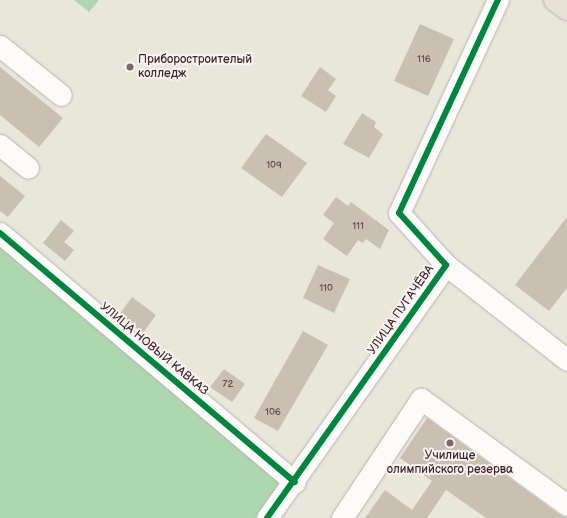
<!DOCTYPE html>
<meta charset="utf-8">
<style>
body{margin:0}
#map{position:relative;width:567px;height:518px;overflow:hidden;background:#e9e6da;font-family:"Balsamiq Sans",sans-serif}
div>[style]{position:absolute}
.green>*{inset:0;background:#add7af}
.building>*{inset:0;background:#c9c0b2}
.roads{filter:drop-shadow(0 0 1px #bab4ad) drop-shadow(0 0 1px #bab4ad)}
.minor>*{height:21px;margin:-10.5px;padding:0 10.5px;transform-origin:10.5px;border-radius:10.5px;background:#fcfbf9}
.major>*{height:22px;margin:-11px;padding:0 11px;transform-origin:11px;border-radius:11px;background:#e7e2d6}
.cycleway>*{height:6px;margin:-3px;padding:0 3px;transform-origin:3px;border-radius:3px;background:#00873e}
.dots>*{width:11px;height:11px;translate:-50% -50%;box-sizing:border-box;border:2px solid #f6f6f2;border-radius:50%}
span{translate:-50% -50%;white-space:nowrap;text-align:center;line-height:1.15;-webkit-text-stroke:4px #f6f6f2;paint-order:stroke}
.number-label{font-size:10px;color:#6a474d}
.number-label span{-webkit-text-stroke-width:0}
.poi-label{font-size:12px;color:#4a1f2b}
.left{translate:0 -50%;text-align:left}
.street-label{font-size:12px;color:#4a1f2b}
</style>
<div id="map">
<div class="green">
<i style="clip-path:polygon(74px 0,99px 0,89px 12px)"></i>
<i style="clip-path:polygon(0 237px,284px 479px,256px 518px,0 518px)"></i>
</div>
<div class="building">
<i style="clip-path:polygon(420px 24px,454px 39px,428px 96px,394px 81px)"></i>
<i style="clip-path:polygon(0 67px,63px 118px,39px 147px,0 115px)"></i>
<i style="clip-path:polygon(320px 67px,336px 79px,328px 90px,336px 96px,326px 112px,301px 96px)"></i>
<i style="clip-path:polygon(362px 113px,376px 122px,374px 127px,383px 134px,369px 158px,343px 144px)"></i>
<i style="clip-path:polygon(266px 134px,307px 163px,282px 197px,241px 168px)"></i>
<i style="clip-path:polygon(0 176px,25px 196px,8px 217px,0 211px)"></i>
<i style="clip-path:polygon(336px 197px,348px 206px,351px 202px,389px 230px,380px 249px,366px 239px,363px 243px,358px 240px,347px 256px,323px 239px,334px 223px,323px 215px)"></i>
<i style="clip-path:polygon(567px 217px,567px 288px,549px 311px,515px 285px)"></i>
<i style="clip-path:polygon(61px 220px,74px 231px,64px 242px,74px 250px,65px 261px,43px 243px)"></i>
<i style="clip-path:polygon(318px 265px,350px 279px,334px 313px,303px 298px)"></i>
<i style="clip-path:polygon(132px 297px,156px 315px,143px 333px,119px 315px)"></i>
<i style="clip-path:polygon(303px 331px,328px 345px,278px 431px,254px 418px)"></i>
<i style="clip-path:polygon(224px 369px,245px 384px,232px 402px,210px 387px)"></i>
<i style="clip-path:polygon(427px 418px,560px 515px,567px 518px,486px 518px,446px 490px,427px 518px,365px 518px,385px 490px,412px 510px,432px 481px,400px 458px)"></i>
</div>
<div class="roads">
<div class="minor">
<i style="left:0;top:46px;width:78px;rotate:38.8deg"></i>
<i style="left:0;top:145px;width:36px;rotate:39deg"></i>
<i style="left:0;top:233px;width:386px;rotate:40.2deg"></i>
<i style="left:446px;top:265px;width:154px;rotate:38.1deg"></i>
<i style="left:267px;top:518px;width:310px;rotate:-54.7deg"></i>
<i style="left:446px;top:265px;width:70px;rotate:-132.1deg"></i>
<i style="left:399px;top:213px;width:235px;rotate:-65.1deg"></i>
<i style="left:342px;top:518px;width:143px;rotate:-56.4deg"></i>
<i style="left:421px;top:399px;width:180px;rotate:36deg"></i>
</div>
<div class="major">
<i style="left:555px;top:0;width:15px;rotate:37deg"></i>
</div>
</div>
<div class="cycleway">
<i style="left:0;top:233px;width:386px;rotate:40.2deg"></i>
<i style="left:267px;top:518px;width:310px;rotate:-54.7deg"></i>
<i style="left:446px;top:265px;width:70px;rotate:-132.1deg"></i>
<i style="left:399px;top:213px;width:235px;rotate:-65.1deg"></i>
</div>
<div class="dots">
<i style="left:130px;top:67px;background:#826568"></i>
<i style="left:450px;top:443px;background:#826568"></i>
</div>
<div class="number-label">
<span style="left:424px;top:60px">116</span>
<span style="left:274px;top:166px">109</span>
<span style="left:358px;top:227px">111</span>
<span style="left:326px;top:289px">110</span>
<span style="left:228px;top:385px">72</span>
<span style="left:273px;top:413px">106</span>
</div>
<div class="poi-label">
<span class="left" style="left:138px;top:67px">Приборостроителый<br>колледж</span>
<span style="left:450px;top:463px">Училище<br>олимпийского резерва</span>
</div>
<div class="street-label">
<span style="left:401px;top:310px;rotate:-55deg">УЛИЦА ПУГАЧЁВА</span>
<span style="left:154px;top:349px;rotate:40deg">УЛИЦА НОВЫЙ КАВКАЗ</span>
</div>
</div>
